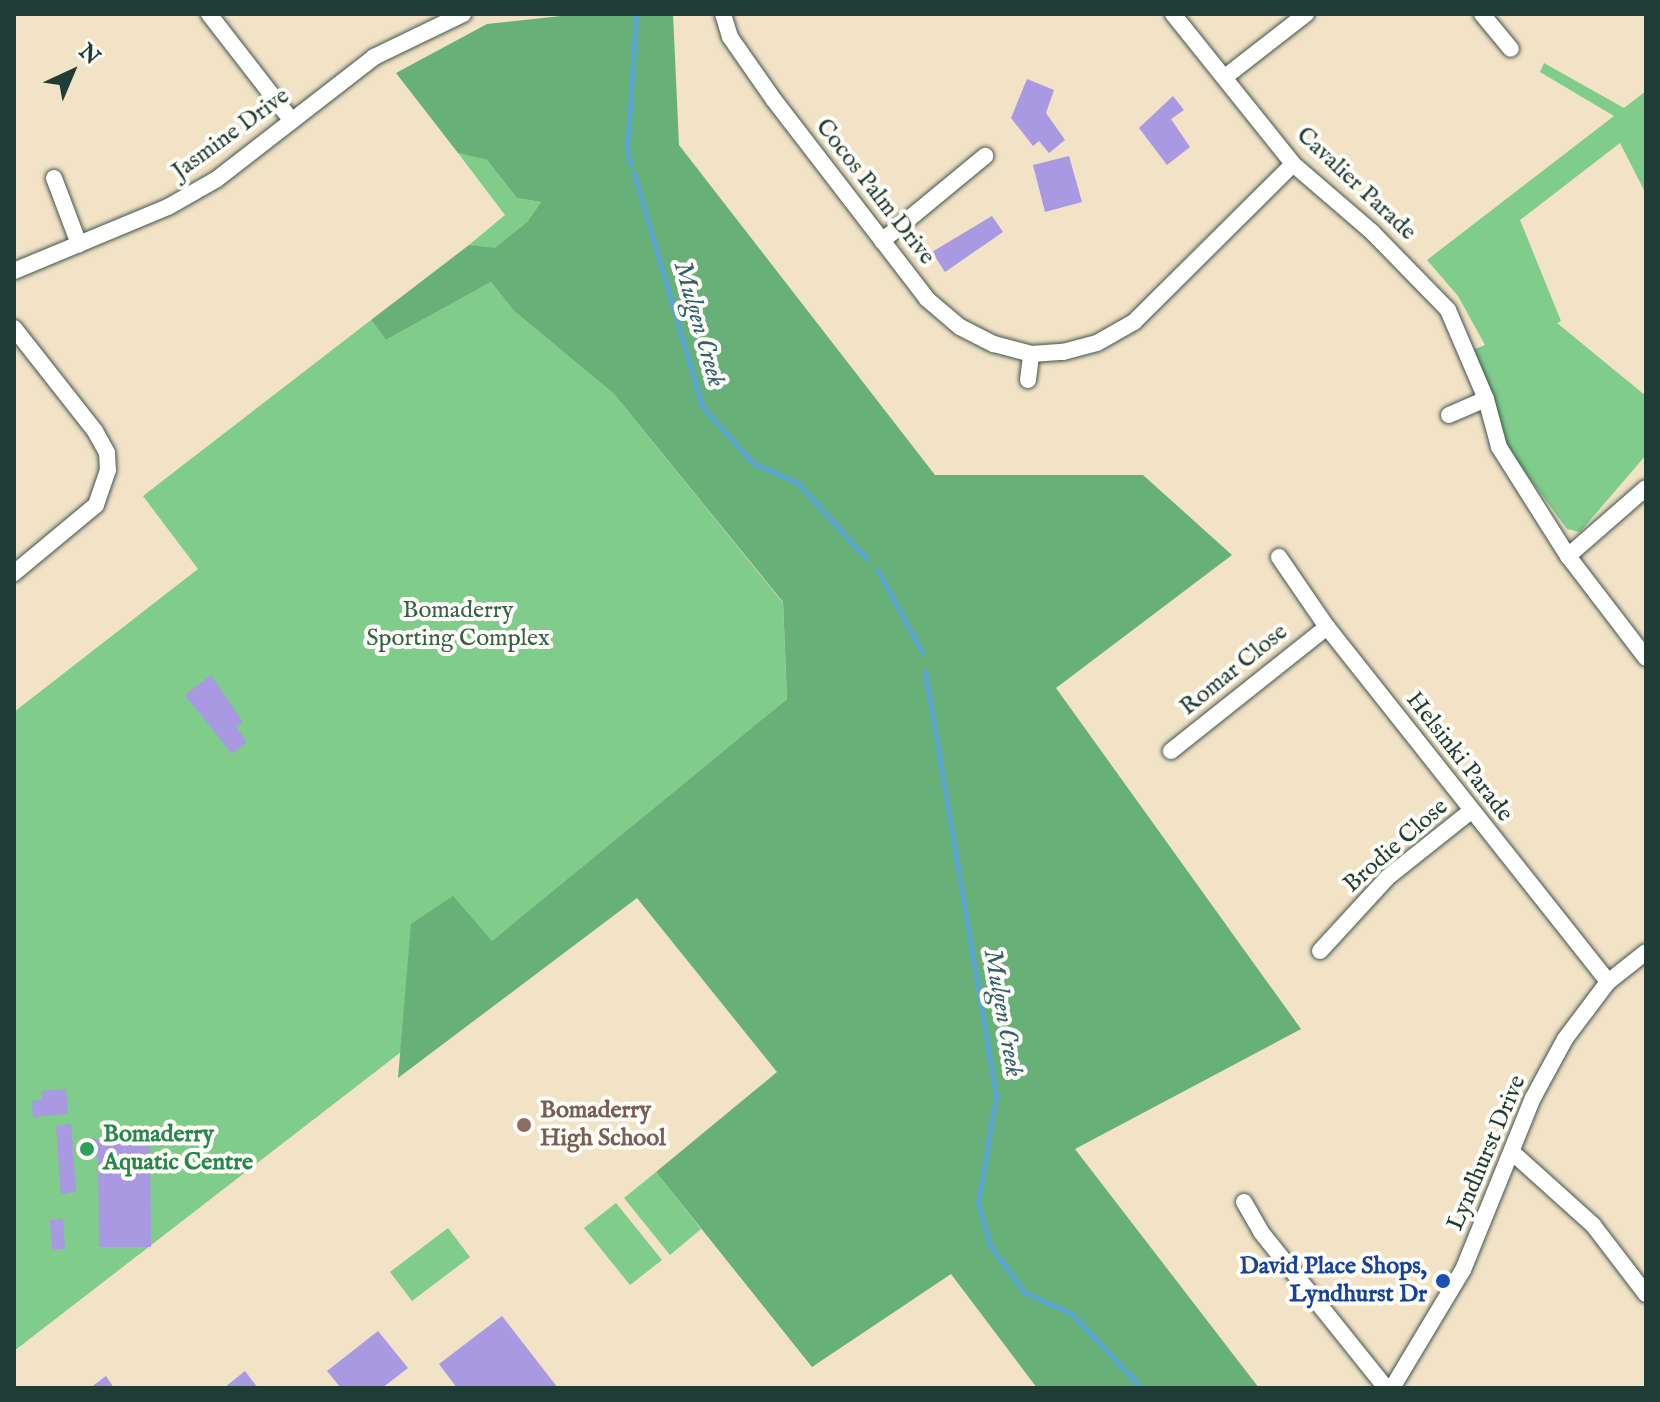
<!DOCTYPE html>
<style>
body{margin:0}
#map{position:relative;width:1660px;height:1402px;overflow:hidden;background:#f2e2c6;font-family:"IM FELL English",serif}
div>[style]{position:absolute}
.green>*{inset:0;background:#7fcc8b}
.forest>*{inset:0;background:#67b077}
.stream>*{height:5px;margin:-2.5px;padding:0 2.5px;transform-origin:2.5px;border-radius:2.5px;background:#5ba5d2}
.building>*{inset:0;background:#a998e2}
.roads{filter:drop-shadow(0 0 2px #3f564a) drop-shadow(0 0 2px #3f564a)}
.minor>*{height:16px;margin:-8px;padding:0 8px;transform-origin:8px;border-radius:8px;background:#fff}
.dots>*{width:22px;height:22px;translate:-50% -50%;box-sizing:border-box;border:4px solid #fdfcf7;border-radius:50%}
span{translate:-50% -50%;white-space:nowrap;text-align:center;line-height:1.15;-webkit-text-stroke:8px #fdfcf7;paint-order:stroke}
.street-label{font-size:24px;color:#1f3d34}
.park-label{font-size:24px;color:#37614a}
.education-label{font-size:24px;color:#785e54;font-weight:700}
.left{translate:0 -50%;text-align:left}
.leisure-label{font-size:24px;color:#27864d;font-weight:700}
.transit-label{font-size:24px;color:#164399;font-weight:700}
.right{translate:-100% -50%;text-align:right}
.water-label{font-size:26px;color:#34616b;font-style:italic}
.frame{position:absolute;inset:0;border:16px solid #1f3d34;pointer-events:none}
.north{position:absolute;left:32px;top:32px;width:80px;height:80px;-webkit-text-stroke:6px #fdfcf7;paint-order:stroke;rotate:44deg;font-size:22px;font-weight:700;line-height:32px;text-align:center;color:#1f3d34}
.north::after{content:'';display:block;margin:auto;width:28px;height:36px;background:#1f3d34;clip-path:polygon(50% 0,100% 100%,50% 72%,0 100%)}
</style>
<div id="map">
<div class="green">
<i style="clip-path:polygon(1544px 63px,1624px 108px,1646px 91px,1646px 194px,1620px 143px,1520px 220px,1561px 321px,1557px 323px,1646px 396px,1646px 455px,1580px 532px,1567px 529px,1506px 446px,1473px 350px,1485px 345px,1458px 296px,1427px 260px,1614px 116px,1540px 72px)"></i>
<i style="clip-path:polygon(458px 153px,487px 160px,517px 198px,541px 202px,527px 222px,495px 249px,469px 245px,505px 215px)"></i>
<i style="clip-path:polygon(491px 282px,514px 311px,614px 394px,783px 603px,787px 699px,491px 942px,412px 924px,401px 1052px,14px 1351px,14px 712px,198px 569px,143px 496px,371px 320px,386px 340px)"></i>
<i style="clip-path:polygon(656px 1172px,701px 1229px,670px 1255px,624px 1198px)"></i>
<i style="clip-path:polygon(616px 1203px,662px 1260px,630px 1285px,584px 1228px)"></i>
<i style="clip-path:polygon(448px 1228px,470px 1257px,412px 1301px,390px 1272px)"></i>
</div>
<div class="forest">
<i style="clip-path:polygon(580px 14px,673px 14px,679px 145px,935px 475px,1143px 475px,1232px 555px,1056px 688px,1301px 1029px,1075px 1149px,1259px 1388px,1037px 1388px,951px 1274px,812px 1367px,656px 1172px,777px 1072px,637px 898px,398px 1078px,411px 924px,453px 896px,492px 941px,787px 699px,783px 602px,614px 394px,514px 311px,491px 282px,386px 340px,371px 320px,469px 245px,495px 248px,527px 222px,541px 202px,517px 198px,487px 160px,458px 153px,396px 73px,487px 24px)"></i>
</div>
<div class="stream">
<i style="left:631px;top:165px;width:15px;rotate:-106deg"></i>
<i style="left:627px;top:151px;width:137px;rotate:-86.2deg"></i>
<i style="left:634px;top:173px;width:243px;rotate:73.7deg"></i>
<i style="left:702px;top:406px;width:76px;rotate:48.2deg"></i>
<i style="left:753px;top:463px;width:49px;rotate:24deg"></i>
<i style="left:798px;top:483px;width:103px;rotate:47.8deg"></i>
<i style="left:877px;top:569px;width:94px;rotate:61.5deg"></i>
<i style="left:925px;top:671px;width:432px;rotate:80.5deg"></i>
<i style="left:996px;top:1097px;width:108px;rotate:99.6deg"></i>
<i style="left:978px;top:1203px;width:44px;rotate:74.1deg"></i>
<i style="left:990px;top:1245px;width:58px;rotate:54.1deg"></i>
<i style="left:1024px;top:1292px;width:53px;rotate:24.6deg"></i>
<i style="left:1072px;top:1314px;width:102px;rotate:46.6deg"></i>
</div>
<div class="building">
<i style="clip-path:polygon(1027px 79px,1054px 90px,1046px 113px,1065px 140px,1049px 153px,1039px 141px,1033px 146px,1011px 118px)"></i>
<i style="clip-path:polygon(1173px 96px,1184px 110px,1171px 119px,1190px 147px,1167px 165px,1139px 128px)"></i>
<i style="clip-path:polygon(1069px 156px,1082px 202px,1045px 212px,1033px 165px)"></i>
<i style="clip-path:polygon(992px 216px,1003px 232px,945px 272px,932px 252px)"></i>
<i style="clip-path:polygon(211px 675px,243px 722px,236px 727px,247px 742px,232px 754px,185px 695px)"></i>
<i style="clip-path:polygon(66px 1089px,68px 1114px,33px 1117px,32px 1101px,42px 1100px,41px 1091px)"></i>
<i style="clip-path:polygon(71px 1124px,76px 1191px,61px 1195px,56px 1126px)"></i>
<i style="clip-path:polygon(126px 1138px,126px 1144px,150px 1143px,151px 1247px,99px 1247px,98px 1157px,91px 1157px,91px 1139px)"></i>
<i style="clip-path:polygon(63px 1219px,65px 1249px,52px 1249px,50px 1220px)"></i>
<i style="clip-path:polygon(502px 1316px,558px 1388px,457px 1388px,439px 1364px)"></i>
<i style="clip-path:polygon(378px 1331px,408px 1368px,382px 1388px,341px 1388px,327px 1371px)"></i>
<i style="clip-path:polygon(245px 1371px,258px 1388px,224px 1388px)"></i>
<i style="clip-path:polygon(106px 1376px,114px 1388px,90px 1388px)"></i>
</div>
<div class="roads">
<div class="minor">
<i style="left:209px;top:14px;width:135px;rotate:52.2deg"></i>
<i style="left:723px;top:14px;width:24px;rotate:73deg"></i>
<i style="left:730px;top:37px;width:77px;rotate:55.1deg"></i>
<i style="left:774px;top:100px;width:251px;rotate:52.4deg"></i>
<i style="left:927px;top:299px;width:43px;rotate:40.3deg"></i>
<i style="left:960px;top:327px;width:38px;rotate:27deg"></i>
<i style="left:994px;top:344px;width:38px;rotate:15deg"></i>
<i style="left:1031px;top:354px;width:32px;rotate:-4deg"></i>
<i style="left:1063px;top:352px;width:35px;rotate:-15deg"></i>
<i style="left:1097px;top:343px;width:43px;rotate:-29.6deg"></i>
<i style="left:1134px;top:322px;width:224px;rotate:-44.8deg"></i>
<i style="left:1173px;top:14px;width:192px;rotate:51.3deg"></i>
<i style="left:1293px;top:164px;width:104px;rotate:40.7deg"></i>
<i style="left:1372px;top:232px;width:109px;rotate:45.7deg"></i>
<i style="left:1448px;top:310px;width:97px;rotate:66.9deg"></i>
<i style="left:1486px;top:399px;width:50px;rotate:74.8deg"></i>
<i style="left:1499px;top:447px;width:129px;rotate:57.7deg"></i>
<i style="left:1568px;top:556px;width:128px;rotate:52.6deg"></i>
<i style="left:1482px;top:14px;width:45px;rotate:50.4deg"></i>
<i style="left:1225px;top:77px;width:103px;rotate:-37.9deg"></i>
<i style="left:54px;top:178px;width:71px;rotate:69.3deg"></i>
<i style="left:882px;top:241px;width:134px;rotate:-39.5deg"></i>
<i style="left:14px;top:271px;width:167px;rotate:-22.6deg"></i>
<i style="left:168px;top:207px;width:56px;rotate:-29.7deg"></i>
<i style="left:217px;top:179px;width:199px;rotate:-37.8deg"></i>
<i style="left:374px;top:57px;width:99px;rotate:-25.8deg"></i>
<i style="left:14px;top:328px;width:131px;rotate:51.8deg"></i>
<i style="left:95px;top:431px;width:25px;rotate:61deg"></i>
<i style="left:107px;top:453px;width:17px;rotate:87deg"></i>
<i style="left:108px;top:470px;width:37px;rotate:109deg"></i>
<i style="left:96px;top:505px;width:107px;rotate:140.3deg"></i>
<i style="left:1028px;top:380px;width:26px;rotate:-83deg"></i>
<i style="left:1449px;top:415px;width:40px;rotate:-23.4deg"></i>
<i style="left:1568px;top:556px;width:103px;rotate:-41.1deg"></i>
<i style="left:1279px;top:557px;width:85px;rotate:55.6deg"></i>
<i style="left:1327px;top:627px;width:453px;rotate:51.6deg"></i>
<i style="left:1171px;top:751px;width:199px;rotate:-38.5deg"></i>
<i style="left:1320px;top:951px;width:100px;rotate:-47.4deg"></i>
<i style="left:1388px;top:877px;width:106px;rotate:-38.5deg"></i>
<i style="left:1513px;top:1153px;width:108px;rotate:42deg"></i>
<i style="left:1593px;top:1225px;width:87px;rotate:52.5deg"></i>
<i style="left:1244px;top:1202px;width:34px;rotate:60deg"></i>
<i style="left:1261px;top:1232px;width:200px;rotate:51.3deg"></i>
<i style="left:1392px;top:1388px;width:138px;rotate:-59deg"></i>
<i style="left:1463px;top:1270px;width:186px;rotate:-67.9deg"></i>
<i style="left:1533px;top:1098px;width:67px;rotate:-61.5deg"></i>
<i style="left:1565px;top:1039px;width:71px;rotate:-53deg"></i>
<i style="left:1608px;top:982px;width:48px;rotate:-38.3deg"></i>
</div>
</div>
<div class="dots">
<i style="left:524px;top:1125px;background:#8d6e63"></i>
<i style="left:87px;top:1149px;background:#2e9e5b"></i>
<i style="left:1443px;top:1281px;background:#1a4fb4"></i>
</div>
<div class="street-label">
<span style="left:231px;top:134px;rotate:-36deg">Jasmine Drive</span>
<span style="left:1356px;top:184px;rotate:43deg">Cavalier Parade</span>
<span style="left:875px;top:192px;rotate:52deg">Cocos Palm Drive</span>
<span style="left:1234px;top:670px;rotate:-39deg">Romar Close</span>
<span style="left:1459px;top:757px;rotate:52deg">Helsinki Parade</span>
<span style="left:1396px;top:846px;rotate:-41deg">Brodie Close</span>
<span style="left:1487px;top:1153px;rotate:-67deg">Lyndhurst Drive</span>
</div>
<div class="park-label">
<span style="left:458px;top:625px">Bomaderry<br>Sporting Complex</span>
</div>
<div class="education-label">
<span class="left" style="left:540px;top:1125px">Bomaderry<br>High School</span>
</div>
<div class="leisure-label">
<span class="left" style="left:103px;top:1149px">Bomaderry<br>Aquatic Centre</span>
</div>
<div class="transit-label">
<span class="right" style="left:1427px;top:1281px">David Place Shops,<br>Lyndhurst Dr</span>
</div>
<div class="water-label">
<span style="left:699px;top:324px;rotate:74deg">Mulgen Creek</span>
<span style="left:1003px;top:1013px;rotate:80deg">Mulgen Creek</span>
</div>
<div class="frame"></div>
<div class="north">N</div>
</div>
